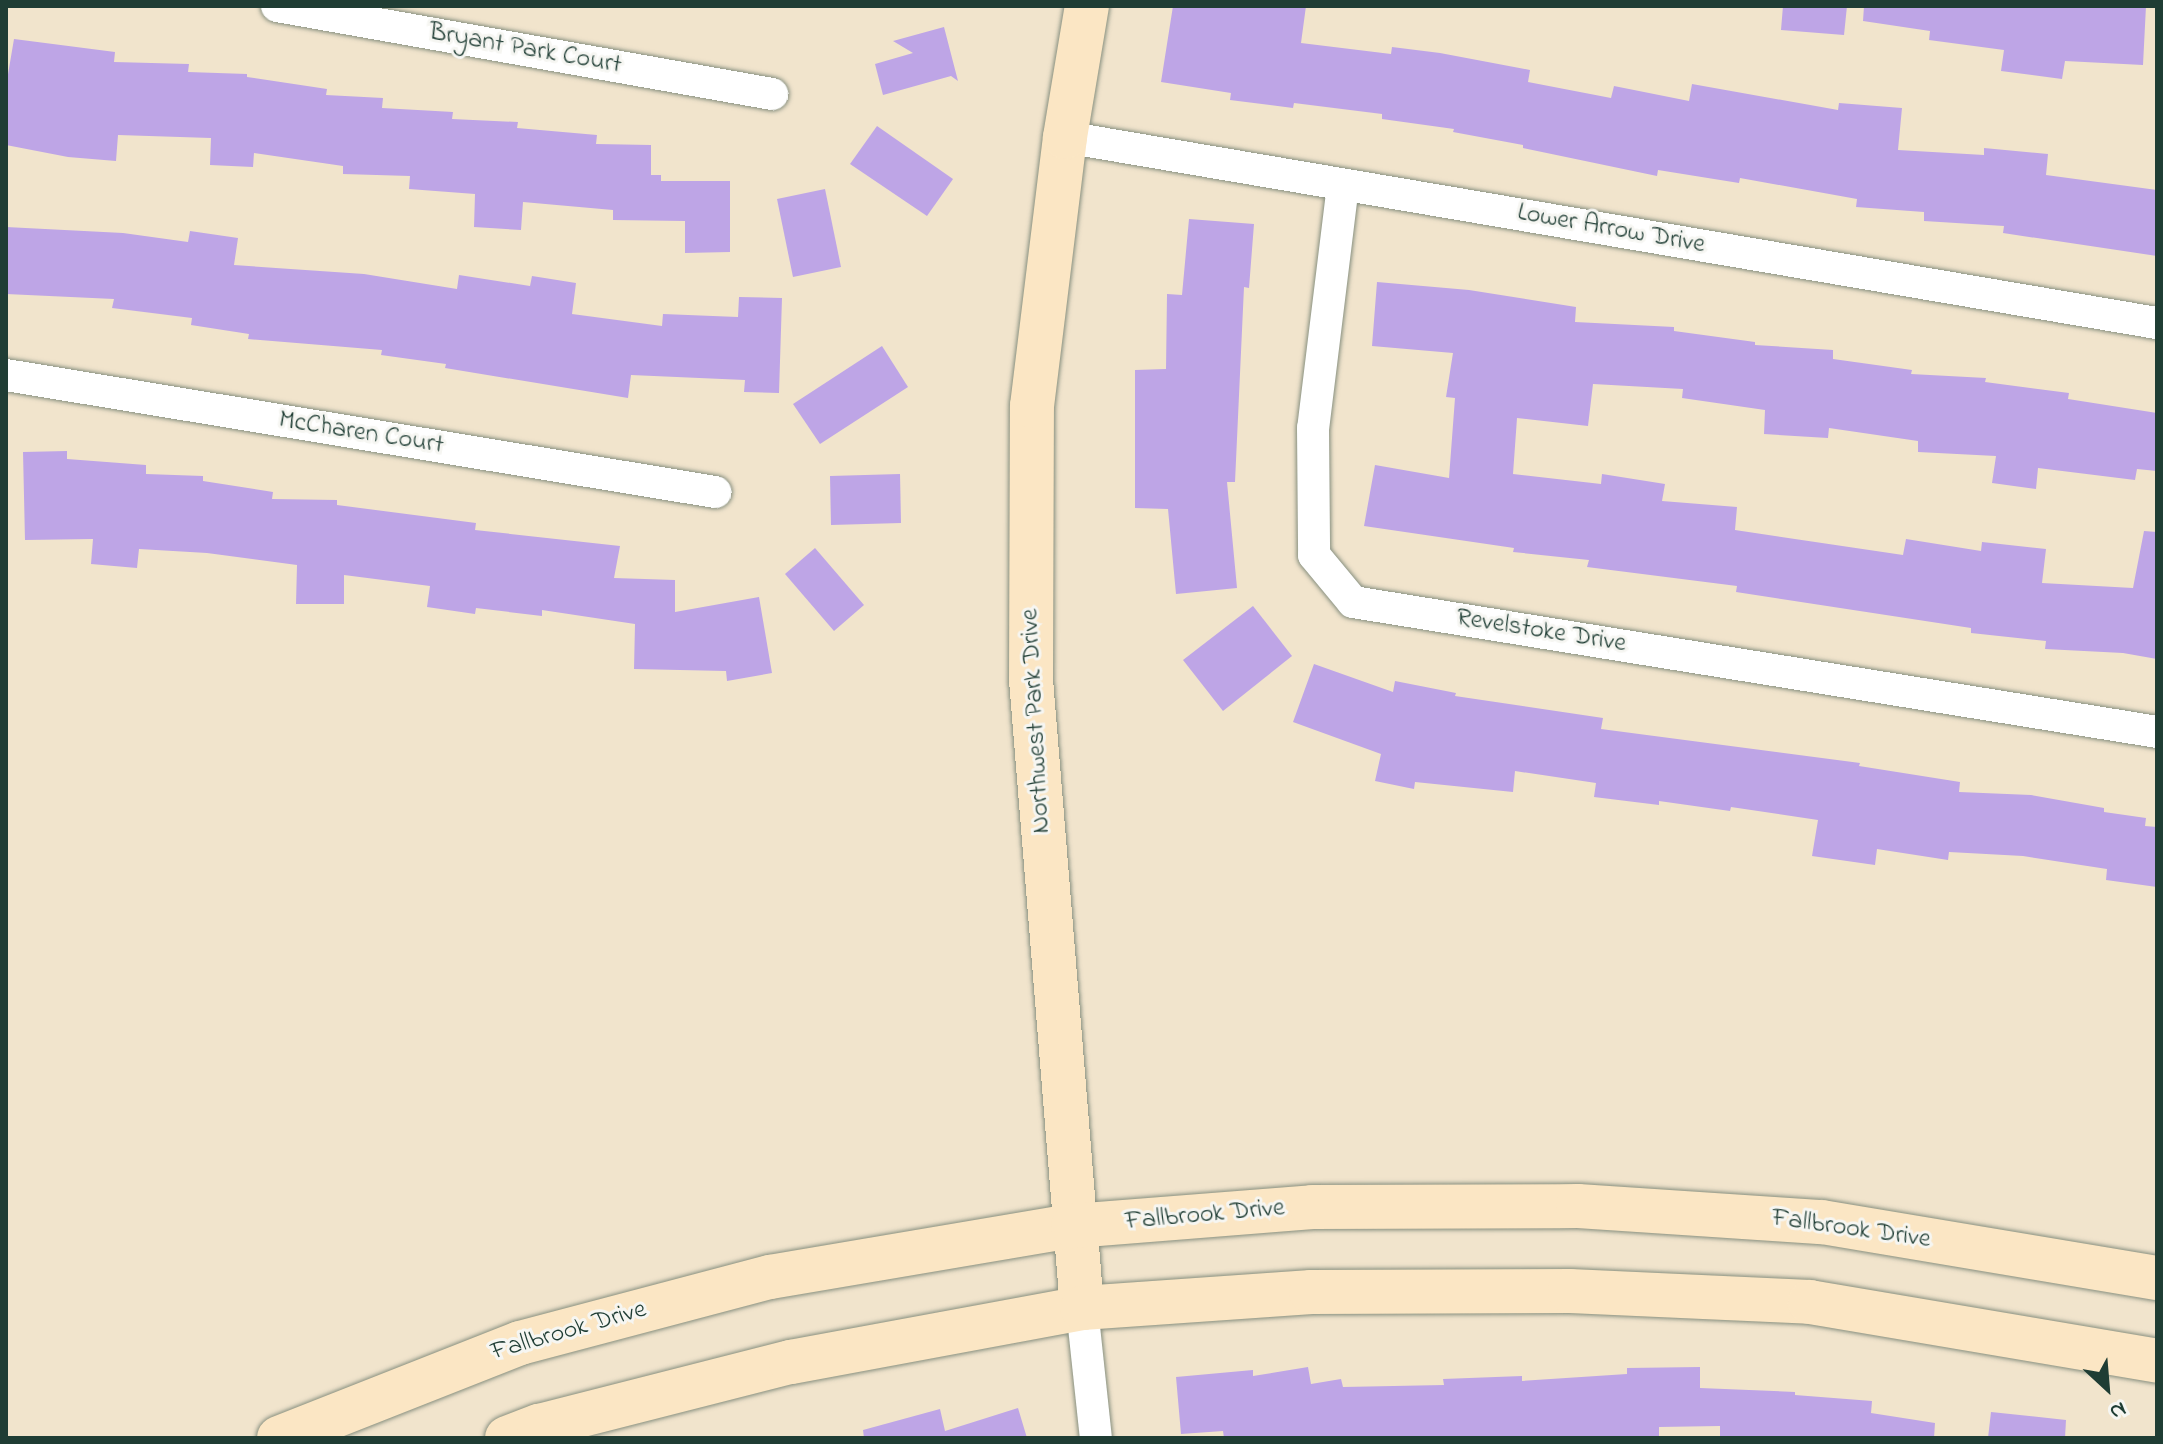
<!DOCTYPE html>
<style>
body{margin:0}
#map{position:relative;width:2163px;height:1444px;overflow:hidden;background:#f1e4cc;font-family:"Indie Flower",sans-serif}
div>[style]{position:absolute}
.building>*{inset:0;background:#bea5e6}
.roads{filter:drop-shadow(0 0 2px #889080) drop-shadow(0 0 2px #889080)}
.street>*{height:32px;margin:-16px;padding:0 16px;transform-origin:16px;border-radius:16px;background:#fff}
.secondary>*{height:44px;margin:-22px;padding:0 22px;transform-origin:22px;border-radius:22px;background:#fbe6c4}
span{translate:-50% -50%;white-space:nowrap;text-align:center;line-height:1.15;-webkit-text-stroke:6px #f6f6f2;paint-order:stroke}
.street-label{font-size:26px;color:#1f3d34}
.frame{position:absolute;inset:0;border:8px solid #1f3d34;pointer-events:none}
.north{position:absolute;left:2067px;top:1348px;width:80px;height:80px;-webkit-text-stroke:6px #f6f6f2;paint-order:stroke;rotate:154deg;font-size:22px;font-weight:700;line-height:32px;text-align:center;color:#1f3d34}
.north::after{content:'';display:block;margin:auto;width:28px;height:36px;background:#1f3d34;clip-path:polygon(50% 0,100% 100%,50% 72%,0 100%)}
</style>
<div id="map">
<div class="building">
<i style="clip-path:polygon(1173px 6px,1306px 6px,1301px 43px,1391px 54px,1392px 47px,1440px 53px,1530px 70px,1528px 82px,1611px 98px,1614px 86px,1689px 101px,1692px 84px,1838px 110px,1839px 103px,1902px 108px,1898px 150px,1984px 155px,1984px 148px,2048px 154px,2046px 175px,2157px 190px,2157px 256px,2003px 233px,2004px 226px,1924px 221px,1924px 212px,1856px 207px,1857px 199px,1740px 178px,1739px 183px,1658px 170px,1657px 176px,1523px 148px,1523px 145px,1453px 132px,1454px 129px,1382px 119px,1382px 114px,1294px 103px,1293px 108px,1230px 100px,1231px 93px,1161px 82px)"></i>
<i style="clip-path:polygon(1783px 6px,1847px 6px,1844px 35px,1781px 30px)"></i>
<i style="clip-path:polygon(1864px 6px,2146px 6px,2143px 65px,2065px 61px,2062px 79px,2001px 71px,2004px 50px,1929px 40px,1930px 31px,1863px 21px)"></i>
<i style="clip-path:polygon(944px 27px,958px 81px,951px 76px,883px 95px,875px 64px,913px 53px,893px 41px)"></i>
<i style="clip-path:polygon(14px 39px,115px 52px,114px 62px,189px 64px,188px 72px,247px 74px,247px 77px,327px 89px,326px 95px,383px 98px,382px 108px,453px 112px,452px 119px,518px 122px,517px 128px,597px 135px,596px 144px,651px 145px,651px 175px,661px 175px,661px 181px,730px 181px,730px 252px,685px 253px,685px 221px,613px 220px,613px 210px,523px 202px,521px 230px,474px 227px,475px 194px,409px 189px,410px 176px,343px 174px,343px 166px,254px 153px,253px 167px,210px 165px,211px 138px,118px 135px,116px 161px,68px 157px,6px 145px,6px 86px)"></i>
<i style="clip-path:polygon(877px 126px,953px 179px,927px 216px,850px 164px)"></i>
<i style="clip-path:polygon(825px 189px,841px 267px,793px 277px,777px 199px)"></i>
<i style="clip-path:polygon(1189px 219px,1254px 224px,1249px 288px,1244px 287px,1235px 482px,1227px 482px,1237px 588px,1176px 594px,1168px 509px,1135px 508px,1135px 370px,1166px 369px,1167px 294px,1182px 295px)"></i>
<i style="clip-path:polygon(6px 227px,123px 233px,188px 242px,190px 231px,238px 238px,234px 265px,364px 274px,457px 289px,459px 275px,530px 286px,532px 276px,576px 283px,572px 314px,662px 326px,663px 314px,738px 317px,739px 297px,782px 298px,779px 393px,744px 392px,745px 380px,631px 375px,628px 398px,445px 368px,446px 364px,381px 355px,382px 350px,248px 339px,249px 334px,191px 325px,192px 318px,112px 308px,114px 299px,6px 294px)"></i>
<i style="clip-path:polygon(1377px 282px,1469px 290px,1576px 307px,1575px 322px,1674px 327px,1674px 331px,1755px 342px,1755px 345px,1833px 350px,1833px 359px,1912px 370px,1911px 374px,1986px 378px,1985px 382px,2069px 393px,2068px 399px,2157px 413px,2157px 471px,2137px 469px,2135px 480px,2038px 468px,2036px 489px,1992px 483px,1996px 456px,1918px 452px,1918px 441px,1829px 428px,1828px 438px,1764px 434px,1765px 410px,1682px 398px,1683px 389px,1593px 384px,1588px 426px,1517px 418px,1513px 474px,1601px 484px,1602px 474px,1665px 484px,1662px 501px,1737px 507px,1735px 530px,1903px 555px,1906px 539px,1981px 551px,1982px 542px,2046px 549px,2042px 583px,2133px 588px,2144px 531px,2157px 532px,2157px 659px,2123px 653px,2045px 649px,2046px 641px,1971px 633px,1971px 628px,1736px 592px,1737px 586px,1587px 567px,1589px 560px,1513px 552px,1514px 548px,1364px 526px,1375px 465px,1449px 478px,1455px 398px,1446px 397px,1453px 353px,1372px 346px)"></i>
<i style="clip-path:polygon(882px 346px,908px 387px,820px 444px,793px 404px)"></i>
<i style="clip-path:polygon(67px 451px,67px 459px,146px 465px,146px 474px,203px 476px,203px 481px,273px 492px,272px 499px,337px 500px,337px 505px,476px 523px,475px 530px,620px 546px,614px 578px,675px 580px,675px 612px,759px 597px,772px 673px,727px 681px,726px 671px,634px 669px,635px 624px,542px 610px,542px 616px,476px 608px,475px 614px,427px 607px,430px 586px,344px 575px,344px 604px,296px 604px,297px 565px,207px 553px,139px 549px,137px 568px,91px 564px,93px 539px,25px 540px,23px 452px)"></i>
<i style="clip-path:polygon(900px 474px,901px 523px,831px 525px,830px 476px)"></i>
<i style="clip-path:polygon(815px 548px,864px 605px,834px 631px,785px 574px)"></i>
<i style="clip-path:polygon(1253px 606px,1292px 656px,1223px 711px,1183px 660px)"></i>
<i style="clip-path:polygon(1314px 664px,1393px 692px,1395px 681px,1456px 693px,1455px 696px,1603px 718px,1601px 729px,1860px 763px,1859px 766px,1960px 782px,1959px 792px,2031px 795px,2104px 808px,2104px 812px,2146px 818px,2145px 826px,2157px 827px,2157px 887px,2106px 880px,2107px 869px,2023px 856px,1949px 852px,1948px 860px,1877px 849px,1875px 865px,1812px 856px,1818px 820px,1731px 807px,1730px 811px,1659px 801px,1659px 805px,1594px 797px,1596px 783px,1515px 771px,1513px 792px,1415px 782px,1414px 789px,1375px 781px,1381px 754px,1293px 722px)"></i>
<i style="clip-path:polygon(1308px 1367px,1311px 1384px,1341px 1379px,1343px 1387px,1444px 1385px,1443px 1379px,1522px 1376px,1522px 1381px,1627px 1374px,1627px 1368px,1700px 1367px,1700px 1388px,1795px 1392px,1795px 1395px,1872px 1401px,1871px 1413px,1935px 1423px,1934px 1438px,1720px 1438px,1720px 1426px,1659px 1427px,1659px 1438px,1224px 1438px,1223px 1431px,1181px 1434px,1176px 1377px,1253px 1370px,1253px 1376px)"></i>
<i style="clip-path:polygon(1018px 1408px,1027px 1438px,864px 1438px,863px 1430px,940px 1409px,945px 1431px)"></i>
<i style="clip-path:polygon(1991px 1412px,2066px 1420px,2065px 1438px,1988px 1438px)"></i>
</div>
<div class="roads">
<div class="street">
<i style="left:277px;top:6px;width:503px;rotate:10.08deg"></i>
<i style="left:1065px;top:137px;width:1108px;rotate:9.67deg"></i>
<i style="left:1343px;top:185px;width:245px;rotate:97deg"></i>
<i style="left:1313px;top:428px;width:127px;rotate:89.5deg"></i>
<i style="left:1314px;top:555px;width:61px;rotate:50.3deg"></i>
<i style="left:1353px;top:602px;width:814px;rotate:9.18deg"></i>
<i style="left:6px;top:375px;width:719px;rotate:9.37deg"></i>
<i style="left:1082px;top:1308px;width:131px;rotate:83.9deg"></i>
</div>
<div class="secondary">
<i style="left:1082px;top:1308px;width:630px;rotate:-94.64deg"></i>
<i style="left:1031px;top:680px;width:274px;rotate:-89.8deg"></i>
<i style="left:1032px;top:406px;width:271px;rotate:-83deg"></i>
<i style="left:1065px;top:137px;width:133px;rotate:-80.5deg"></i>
<i style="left:279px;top:1438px;width:259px;rotate:-21.5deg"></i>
<i style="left:520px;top:1343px;width:259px;rotate:-14.8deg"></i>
<i style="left:770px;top:1277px;width:307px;rotate:-9.6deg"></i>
<i style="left:1073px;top:1226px;width:240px;rotate:-4.5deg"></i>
<i style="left:1312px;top:1207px;width:266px;rotate:-0.2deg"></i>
<i style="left:1578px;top:1206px;width:245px;rotate:3.8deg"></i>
<i style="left:1822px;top:1222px;width:340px;rotate:9.5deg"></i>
<i style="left:507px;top:1438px;width:34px;rotate:-21deg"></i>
<i style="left:539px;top:1426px;width:260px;rotate:-14.3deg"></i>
<i style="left:791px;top:1362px;width:296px;rotate:-10.5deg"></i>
<i style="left:1082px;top:1308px;width:230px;rotate:-4deg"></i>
<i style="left:1311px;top:1292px;width:259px;rotate:-0.2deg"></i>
<i style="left:1570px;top:1291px;width:240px;rotate:2.6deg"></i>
<i style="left:1810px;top:1302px;width:352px;rotate:9.6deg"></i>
</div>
</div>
<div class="street-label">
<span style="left:525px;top:50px;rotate:10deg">Bryant Park Court</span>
<span style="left:1611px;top:230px;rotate:10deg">Lower Arrow Drive</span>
<span style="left:361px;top:434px;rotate:9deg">McCharen Court</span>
<span style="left:1541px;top:632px;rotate:9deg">Revelstoke Drive</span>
<span style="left:1037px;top:721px;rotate:-93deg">Northwest Park Drive</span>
<span style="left:1205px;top:1216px;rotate:-5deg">Fallbrook Drive</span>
<span style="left:1851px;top:1230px;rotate:8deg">Fallbrook Drive</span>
<span style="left:569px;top:1332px;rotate:-16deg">Fallbrook Drive</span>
</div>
<div class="frame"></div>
<div class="north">N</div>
</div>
